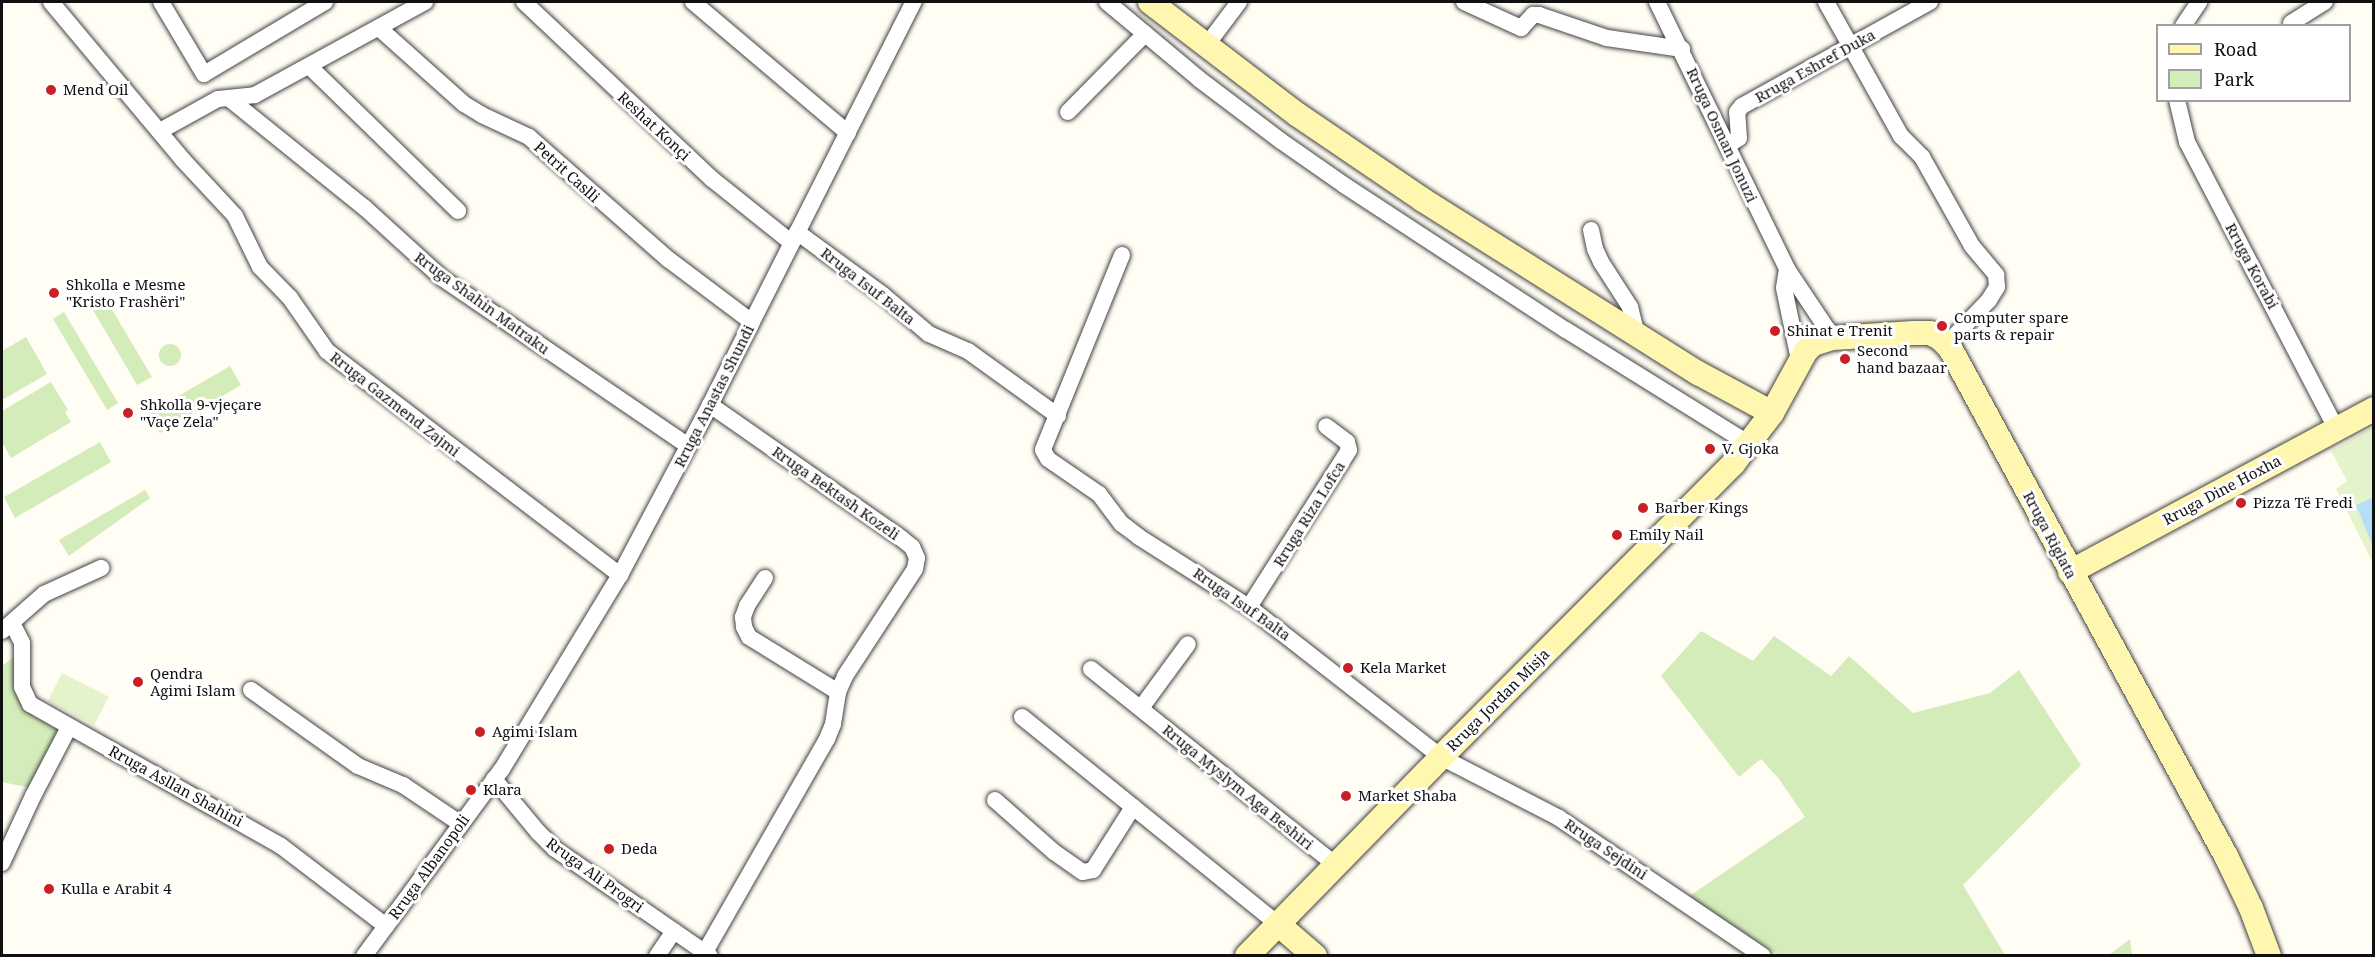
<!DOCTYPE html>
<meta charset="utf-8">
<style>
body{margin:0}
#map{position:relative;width:2375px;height:957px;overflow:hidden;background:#fffdf4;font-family:"Noto Serif",serif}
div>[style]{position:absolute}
.green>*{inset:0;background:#d3ecba}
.round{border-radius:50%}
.pitch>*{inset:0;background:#e5f3cd}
.water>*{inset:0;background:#b5dff9}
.roads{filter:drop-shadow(0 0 2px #434343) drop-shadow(0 0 2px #434343)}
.street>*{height:16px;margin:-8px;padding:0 8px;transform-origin:8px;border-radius:8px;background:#fff}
.secondary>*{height:24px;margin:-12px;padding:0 12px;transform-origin:12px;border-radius:12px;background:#fff7af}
.dots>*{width:16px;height:16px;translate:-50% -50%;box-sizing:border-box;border:3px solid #fff;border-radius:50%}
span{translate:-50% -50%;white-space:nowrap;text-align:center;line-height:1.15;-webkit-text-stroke:6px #fff;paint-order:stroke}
.street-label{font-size:15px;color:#101010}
.poi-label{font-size:15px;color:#101010}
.left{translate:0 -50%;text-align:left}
.frame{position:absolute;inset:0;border:3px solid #101010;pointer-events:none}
.legend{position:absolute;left:2156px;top:24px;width:195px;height:78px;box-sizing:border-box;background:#fff;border:2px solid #9f9f9f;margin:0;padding:8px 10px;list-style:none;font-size:18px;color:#101010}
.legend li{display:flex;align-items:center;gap:12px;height:30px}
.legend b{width:30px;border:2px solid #9f9f9f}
</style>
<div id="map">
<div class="green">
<i style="clip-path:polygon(104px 296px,152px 377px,137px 385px,90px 305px)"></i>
<i style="clip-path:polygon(64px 312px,118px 403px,107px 410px,53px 319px)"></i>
<i style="clip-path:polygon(26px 337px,47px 374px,2px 400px,2px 351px)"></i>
<i class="round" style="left:159px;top:344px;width:22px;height:22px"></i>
<i style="clip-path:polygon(230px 366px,241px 385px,160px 433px,149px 413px)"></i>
<i style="clip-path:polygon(51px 382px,68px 410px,65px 412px,71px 422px,11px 458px,2px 442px,2px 411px)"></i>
<i style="clip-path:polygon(100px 442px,111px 462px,15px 518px,4px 497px)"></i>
<i style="clip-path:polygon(145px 490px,150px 498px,69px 556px,59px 540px)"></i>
<i style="clip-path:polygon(1701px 631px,1753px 661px,1774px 636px,1831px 676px,1849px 656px,1913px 713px,1990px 693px,2019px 670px,2081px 765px,1963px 885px,2005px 955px,1778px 955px,1688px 897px,1805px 817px,1779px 779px,1761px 759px,1739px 777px,1661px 676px)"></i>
<i style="clip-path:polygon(16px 655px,27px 710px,61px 732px,31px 788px,2px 782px,2px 666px)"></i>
<i style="clip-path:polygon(2130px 939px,2132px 955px,2109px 955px)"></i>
</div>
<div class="pitch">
<i style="clip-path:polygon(2373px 427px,2373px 563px,2336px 489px,2347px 481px,2331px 451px)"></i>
<i style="clip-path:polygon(62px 673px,109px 697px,94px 725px,48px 701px)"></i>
</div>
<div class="water">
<i style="clip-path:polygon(2372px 498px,2374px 501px,2373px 547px,2356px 505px)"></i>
</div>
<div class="roads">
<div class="street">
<i style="left:51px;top:2px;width:206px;rotate:50.1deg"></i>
<i style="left:183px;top:160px;width:76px;rotate:47.1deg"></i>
<i style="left:235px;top:216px;width:57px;rotate:63.9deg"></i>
<i style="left:260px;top:267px;width:43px;rotate:45.9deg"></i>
<i style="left:290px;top:298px;width:65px;rotate:55.1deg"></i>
<i style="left:327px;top:351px;width:369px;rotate:37.4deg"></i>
<i style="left:161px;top:2px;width:84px;rotate:59.2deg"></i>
<i style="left:204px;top:74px;width:141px;rotate:-30.8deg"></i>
<i style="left:524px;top:2px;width:258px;rotate:43.3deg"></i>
<i style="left:712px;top:179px;width:102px;rotate:38.7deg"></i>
<i style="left:693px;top:2px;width:203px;rotate:40.2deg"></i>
<i style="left:1107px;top:2px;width:120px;rotate:39.9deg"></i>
<i style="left:1199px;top:79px;width:103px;rotate:37.1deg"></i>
<i style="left:1281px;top:141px;width:77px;rotate:34.9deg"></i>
<i style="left:1344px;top:185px;width:265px;rotate:33.2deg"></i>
<i style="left:1566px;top:330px;width:216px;rotate:31.9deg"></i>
<i style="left:1464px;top:2px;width:63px;rotate:24.5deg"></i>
<i style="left:1521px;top:28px;width:18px;rotate:-47deg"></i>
<i style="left:1533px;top:15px;width:6px"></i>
<i style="left:1539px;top:15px;width:72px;rotate:18.7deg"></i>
<i style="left:1607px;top:38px;width:76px;rotate:8.3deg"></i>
<i style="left:1657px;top:2px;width:297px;rotate:64deg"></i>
<i style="left:1787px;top:269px;width:83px;rotate:56.3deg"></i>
<i style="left:1826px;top:2px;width:154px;rotate:60.8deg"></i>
<i style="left:1901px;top:136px;width:30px;rotate:45deg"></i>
<i style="left:1922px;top:157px;width:102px;rotate:60.7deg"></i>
<i style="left:1972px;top:246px;width:38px;rotate:50deg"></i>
<i style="left:1996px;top:275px;width:12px;rotate:85deg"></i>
<i style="left:1997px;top:287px;width:15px;rotate:122deg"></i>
<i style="left:1989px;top:300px;width:61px;rotate:133.7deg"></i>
<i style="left:2291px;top:23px;width:40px;rotate:-32deg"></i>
<i style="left:2183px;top:26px;width:29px;rotate:-56deg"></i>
<i style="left:379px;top:28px;width:114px;rotate:41.8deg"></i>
<i style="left:464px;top:104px;width:21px;rotate:31deg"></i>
<i style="left:482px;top:115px;width:52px;rotate:25.1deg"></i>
<i style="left:529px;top:137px;width:185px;rotate:41.3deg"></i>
<i style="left:668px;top:259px;width:105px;rotate:36.9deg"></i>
<i style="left:1206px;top:46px;width:55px;rotate:-53.1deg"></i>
<i style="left:309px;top:66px;width:208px;rotate:44.2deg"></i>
<i style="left:231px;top:100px;width:172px;rotate:38.9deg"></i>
<i style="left:365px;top:208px;width:104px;rotate:42.3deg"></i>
<i style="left:442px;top:278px;width:298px;rotate:34.3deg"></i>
<i style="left:2177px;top:100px;width:43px;rotate:76.6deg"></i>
<i style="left:2187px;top:142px;width:322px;rotate:62.5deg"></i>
<i style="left:1068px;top:112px;width:110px;rotate:-45.4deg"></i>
<i style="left:160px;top:131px;width:66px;rotate:-28.9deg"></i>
<i style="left:218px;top:99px;width:37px;rotate:-6deg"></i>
<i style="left:255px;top:95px;width:194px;rotate:-28.7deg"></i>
<i style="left:1727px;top:146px;width:14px;rotate:-34deg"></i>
<i style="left:1739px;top:138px;width:26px;rotate:-94deg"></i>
<i style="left:1737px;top:112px;width:8px;rotate:-50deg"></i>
<i style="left:1742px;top:106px;width:215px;rotate:-29deg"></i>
<i style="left:1591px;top:230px;width:19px;rotate:78deg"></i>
<i style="left:1595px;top:249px;width:14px;rotate:65deg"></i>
<i style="left:1601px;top:262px;width:54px;rotate:57.2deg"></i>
<i style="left:1630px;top:307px;width:29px;rotate:76deg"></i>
<i style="left:797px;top:232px;width:107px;rotate:36.2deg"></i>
<i style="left:883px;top:295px;width:60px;rotate:40.3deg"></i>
<i style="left:929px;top:334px;width:43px;rotate:23.6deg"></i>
<i style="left:968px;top:351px;width:111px;rotate:35.8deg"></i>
<i style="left:1122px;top:255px;width:210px;rotate:112.1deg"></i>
<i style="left:1043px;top:450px;width:10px;rotate:61deg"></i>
<i style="left:1048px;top:459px;width:62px;rotate:34.5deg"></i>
<i style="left:1099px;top:494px;width:38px;rotate:53deg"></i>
<i style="left:1122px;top:524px;width:21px;rotate:37deg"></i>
<i style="left:1139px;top:537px;width:130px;rotate:32.5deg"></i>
<i style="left:1249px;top:607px;width:244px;rotate:38deg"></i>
<i style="left:1441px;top:757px;width:133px;rotate:27.3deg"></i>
<i style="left:1559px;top:818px;width:246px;rotate:34.1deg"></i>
<i style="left:1787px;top:269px;width:19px;rotate:99deg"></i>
<i style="left:1784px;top:288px;width:74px;rotate:78.2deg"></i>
<i style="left:765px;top:578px;width:33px;rotate:123deg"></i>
<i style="left:747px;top:606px;width:12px;rotate:110deg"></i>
<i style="left:743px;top:617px;width:10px;rotate:84deg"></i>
<i style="left:744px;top:627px;width:11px;rotate:63deg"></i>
<i style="left:749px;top:637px;width:105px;rotate:31.7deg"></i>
<i style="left:1249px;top:607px;width:186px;rotate:-57.5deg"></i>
<i style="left:1349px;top:450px;width:8px;rotate:-104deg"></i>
<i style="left:1347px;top:442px;width:26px;rotate:-143deg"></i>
<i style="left:12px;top:623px;width:22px;rotate:63deg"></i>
<i style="left:22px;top:643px;width:44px;rotate:90deg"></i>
<i style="left:22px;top:687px;width:19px;rotate:65deg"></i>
<i style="left:30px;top:704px;width:288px;rotate:29.5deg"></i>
<i style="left:281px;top:846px;width:132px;rotate:37.3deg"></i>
<i style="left:2px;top:631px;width:56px;rotate:-41.4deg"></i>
<i style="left:44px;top:594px;width:63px;rotate:-24.5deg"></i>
<i style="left:1091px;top:669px;width:314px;rotate:38.7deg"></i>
<i style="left:251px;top:690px;width:131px;rotate:35.4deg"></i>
<i style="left:358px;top:766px;width:49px;rotate:22.9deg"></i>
<i style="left:403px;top:785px;width:70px;rotate:33.9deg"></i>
<i style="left:1141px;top:708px;width:79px;rotate:-53.7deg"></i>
<i style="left:1022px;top:717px;width:329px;rotate:39deg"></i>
<i style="left:494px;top:779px;width:69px;rotate:50.3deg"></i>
<i style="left:538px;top:832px;width:24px;rotate:45deg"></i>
<i style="left:555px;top:849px;width:188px;rotate:34.6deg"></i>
<i style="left:995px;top:800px;width:79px;rotate:41.4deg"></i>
<i style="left:1054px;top:852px;width:35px;rotate:35deg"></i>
<i style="left:1083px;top:872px;width:10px;rotate:-11deg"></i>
<i style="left:1093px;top:870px;width:75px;rotate:-57.6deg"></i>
<i style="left:2px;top:863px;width:74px;rotate:-65.2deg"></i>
<i style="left:33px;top:796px;width:78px;rotate:-62.4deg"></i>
<i style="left:705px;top:952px;width:245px;rotate:-60.2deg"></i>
<i style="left:827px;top:739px;width:16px;rotate:-68deg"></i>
<i style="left:833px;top:724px;width:32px;rotate:-81deg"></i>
<i style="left:838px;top:692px;width:17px;rotate:-66deg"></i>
<i style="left:845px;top:676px;width:128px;rotate:-56.8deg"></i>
<i style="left:915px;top:569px;width:11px;rotate:-80deg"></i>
<i style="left:917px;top:558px;width:12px;rotate:-114deg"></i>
<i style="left:912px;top:547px;width:14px;rotate:-141deg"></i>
<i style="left:901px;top:538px;width:233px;rotate:-145.1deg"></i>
<i style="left:364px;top:956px;width:232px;rotate:-53.6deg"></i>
<i style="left:502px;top:769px;width:227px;rotate:-58.7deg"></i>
<i style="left:620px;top:575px;width:192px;rotate:-62.1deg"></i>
<i style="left:710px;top:405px;width:452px;rotate:-63.2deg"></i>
<i style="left:657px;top:956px;width:30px;rotate:-56deg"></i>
</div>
<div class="secondary">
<i style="left:1150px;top:2px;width:186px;rotate:37.4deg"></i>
<i style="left:1298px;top:115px;width:151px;rotate:34.2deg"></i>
<i style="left:1423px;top:200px;width:325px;rotate:32.2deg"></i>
<i style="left:1698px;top:373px;width:84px;rotate:28.4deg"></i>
<i style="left:2070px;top:572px;width:345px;rotate:-28.2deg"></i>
<i style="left:1278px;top:924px;width:49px;rotate:40.9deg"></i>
<i style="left:1247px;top:956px;width:278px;rotate:-45.7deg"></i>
<i style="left:1441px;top:757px;width:414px;rotate:-45.1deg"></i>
<i style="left:1733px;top:464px;width:64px;rotate:-52.6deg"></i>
<i style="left:1772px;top:413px;width:71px;rotate:-61.3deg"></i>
<i style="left:1806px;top:351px;width:10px;rotate:-45deg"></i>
<i style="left:1813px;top:344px;width:21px;rotate:-17deg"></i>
<i style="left:1833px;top:338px;width:81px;rotate:-3.5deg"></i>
<i style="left:1914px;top:333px;width:16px"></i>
<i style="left:1930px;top:333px;width:11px;rotate:27deg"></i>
<i style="left:1940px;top:338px;width:14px;rotate:45deg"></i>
<i style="left:1950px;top:348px;width:580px;rotate:61.49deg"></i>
<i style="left:2227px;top:858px;width:55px;rotate:64.4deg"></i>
<i style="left:2251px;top:908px;width:51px;rotate:69.4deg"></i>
</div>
</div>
<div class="dots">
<i style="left:51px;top:90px;background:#c92025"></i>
<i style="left:54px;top:293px;background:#c92025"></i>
<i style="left:1942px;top:326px;background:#c92025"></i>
<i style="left:1775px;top:331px;background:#c92025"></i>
<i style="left:1845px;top:359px;background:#c92025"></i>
<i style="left:128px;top:413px;background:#c92025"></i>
<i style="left:1710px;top:449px;background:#c92025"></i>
<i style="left:2241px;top:503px;background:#c92025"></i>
<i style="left:1643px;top:508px;background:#c92025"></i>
<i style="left:1617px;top:535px;background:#c92025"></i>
<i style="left:1348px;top:668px;background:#c92025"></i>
<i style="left:138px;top:682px;background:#c92025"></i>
<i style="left:480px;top:732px;background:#c92025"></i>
<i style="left:471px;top:790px;background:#c92025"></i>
<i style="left:1346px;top:796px;background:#c92025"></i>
<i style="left:609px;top:849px;background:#c92025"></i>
<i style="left:49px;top:889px;background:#c92025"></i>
</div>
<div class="street-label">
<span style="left:1815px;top:66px;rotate:-29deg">Rruga Eshref Duka</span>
<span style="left:654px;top:126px;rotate:43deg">Reshat Konçi</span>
<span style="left:1722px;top:135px;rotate:65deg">Rruga Osman Jonuzi</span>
<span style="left:567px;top:172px;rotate:42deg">Petrit Caslli</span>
<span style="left:2252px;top:266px;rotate:62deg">Rruga Korabi</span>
<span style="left:868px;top:286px;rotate:38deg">Rruga Isuf Balta</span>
<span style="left:482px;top:303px;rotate:36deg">Rruga Shahin Matraku</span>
<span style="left:714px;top:396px;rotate:-63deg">Rruga Anastas Shundi</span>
<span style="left:395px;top:404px;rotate:38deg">Rruga Gazmend Zajmi</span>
<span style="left:2222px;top:490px;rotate:-28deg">Rruga Dine Hoxha</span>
<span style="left:836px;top:493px;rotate:35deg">Rruga Bektash Kozeli</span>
<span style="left:1309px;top:514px;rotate:-58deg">Rruga Riza Lofca</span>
<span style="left:2050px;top:535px;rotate:62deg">Rruga Riglata</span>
<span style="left:1242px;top:604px;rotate:35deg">Rruga Isuf Balta</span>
<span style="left:1498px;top:700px;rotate:-45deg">Rruga Jordan Misja</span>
<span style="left:176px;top:786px;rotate:29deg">Rruga Asllan Shahini</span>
<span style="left:1238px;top:787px;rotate:39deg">Rruga Myslym Aga Beshiri</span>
<span style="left:1606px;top:849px;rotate:34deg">Rruga Sejdini</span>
<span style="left:429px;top:867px;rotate:-54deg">Rruga Albanopoli</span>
<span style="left:595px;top:875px;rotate:36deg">Rruga Ali Progri</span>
</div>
<div class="poi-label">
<span class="left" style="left:63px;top:90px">Mend Oil</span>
<span class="left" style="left:66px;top:293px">Shkolla e Mesme<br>"Kristo Frashëri"</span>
<span class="left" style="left:1954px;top:326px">Computer spare<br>parts &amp; repair</span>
<span class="left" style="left:1787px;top:331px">Shinat e Trenit</span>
<span class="left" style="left:1857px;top:359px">Second<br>hand bazaar</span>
<span class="left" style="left:140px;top:413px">Shkolla 9-vjeçare<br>"Vaçe Zela"</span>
<span class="left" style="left:1722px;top:449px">V. Gjoka</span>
<span class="left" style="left:2253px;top:503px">Pizza Të Fredi</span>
<span class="left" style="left:1655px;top:508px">Barber Kings</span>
<span class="left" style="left:1629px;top:535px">Emily Nail</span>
<span class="left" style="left:1360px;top:668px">Kela Market</span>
<span class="left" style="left:150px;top:682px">Qendra<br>Agimi Islam</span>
<span class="left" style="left:492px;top:732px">Agimi Islam</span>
<span class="left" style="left:483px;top:790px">Klara</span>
<span class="left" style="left:1358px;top:796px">Market Shaba</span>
<span class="left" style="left:621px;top:849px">Deda</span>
<span class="left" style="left:61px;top:889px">Kulla e Arabit 4</span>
</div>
<div class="frame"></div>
<ul class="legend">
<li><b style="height:8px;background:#fff7af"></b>Road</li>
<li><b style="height:16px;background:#d3ecba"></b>Park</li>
</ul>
</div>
